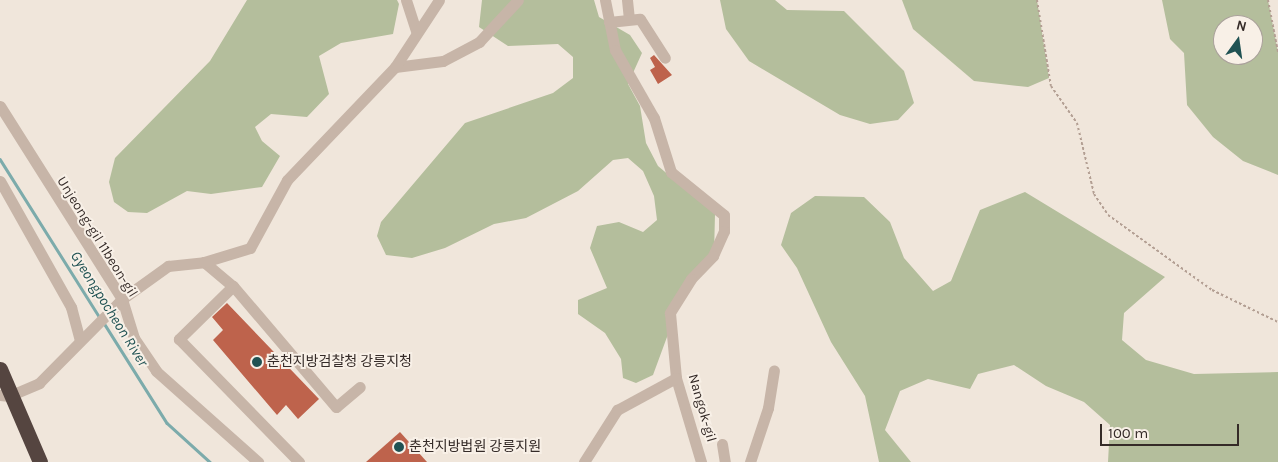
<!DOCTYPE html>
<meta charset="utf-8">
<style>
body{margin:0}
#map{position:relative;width:1278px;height:462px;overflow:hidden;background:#f0e6db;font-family:Karla,"Noto Sans KR",sans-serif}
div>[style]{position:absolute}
.green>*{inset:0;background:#b4be9c}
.stream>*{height:2.5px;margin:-1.25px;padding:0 1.25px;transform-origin:1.25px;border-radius:1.25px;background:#7cabab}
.building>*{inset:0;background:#be634c}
.path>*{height:2px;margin-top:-1px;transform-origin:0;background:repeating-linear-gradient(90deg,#b39f93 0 2.5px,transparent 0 5px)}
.minor>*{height:11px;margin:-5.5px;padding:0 5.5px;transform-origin:5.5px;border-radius:5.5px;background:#c7b5a8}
.highway>*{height:15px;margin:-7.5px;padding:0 7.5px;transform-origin:7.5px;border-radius:7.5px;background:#554540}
.dots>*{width:14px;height:14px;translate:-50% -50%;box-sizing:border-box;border:2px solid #f8f0e7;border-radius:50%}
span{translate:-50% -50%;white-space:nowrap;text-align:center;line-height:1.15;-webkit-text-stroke:4px #f8f0e7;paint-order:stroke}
.street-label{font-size:14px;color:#352b28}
.poi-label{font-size:14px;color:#352b28}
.left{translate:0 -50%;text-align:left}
.water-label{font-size:15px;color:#205253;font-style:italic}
.north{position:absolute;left:1213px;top:15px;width:50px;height:50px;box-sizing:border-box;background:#f8f0e7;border:1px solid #aaa19b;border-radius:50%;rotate:14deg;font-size:14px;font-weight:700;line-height:20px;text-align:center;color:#352b28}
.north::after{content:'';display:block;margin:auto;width:18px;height:22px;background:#205253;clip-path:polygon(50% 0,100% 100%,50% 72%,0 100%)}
.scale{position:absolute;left:1100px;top:424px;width:139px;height:22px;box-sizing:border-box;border:2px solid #352b28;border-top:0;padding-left:6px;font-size:15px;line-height:18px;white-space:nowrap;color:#352b28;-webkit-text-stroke:4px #f8f0e7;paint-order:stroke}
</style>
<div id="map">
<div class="green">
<i style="clip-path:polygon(247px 0,397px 0,399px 4px,393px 34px,341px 43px,319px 56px,329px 94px,307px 117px,271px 114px,255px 127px,262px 141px,280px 156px,262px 187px,211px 194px,187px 191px,147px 213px,128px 212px,114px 202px,109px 182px,115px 158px,210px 61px)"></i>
<i style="clip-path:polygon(482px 0,594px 0,599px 17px,630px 35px,642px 53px,628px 84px,640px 106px,646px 143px,658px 166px,715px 214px,714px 255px,681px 299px,653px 375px,636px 383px,623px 378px,621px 359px,605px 333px,578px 314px,578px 300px,607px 288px,590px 248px,597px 226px,619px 222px,643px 232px,657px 220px,654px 196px,643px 171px,628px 158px,613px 160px,578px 191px,526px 218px,494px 224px,445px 248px,412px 258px,386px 255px,377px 236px,381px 222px,465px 123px,553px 93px,573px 78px,573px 57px,558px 44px,508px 46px,479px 27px)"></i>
<i style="clip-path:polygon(720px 0,775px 0,787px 10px,844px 11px,904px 71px,914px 103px,898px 120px,870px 124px,840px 115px,749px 61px,726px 29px)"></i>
<i style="clip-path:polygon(902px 0,1037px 0,1049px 78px,1028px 87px,974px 81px,913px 29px)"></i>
<i style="clip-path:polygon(evenodd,1162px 0,1268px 0,1278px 52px,1278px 175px,1243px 161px,1213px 137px,1187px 105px,1184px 53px,1170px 39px,1162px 0,1223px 25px,1253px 25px,1253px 55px,1223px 55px,1223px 25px)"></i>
<i style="clip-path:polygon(1025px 192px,1165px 277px,1124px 313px,1122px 340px,1146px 360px,1194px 374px,1278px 372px,1278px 462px,1108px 462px,1110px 425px,1084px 402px,1046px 386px,1014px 365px,978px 374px,970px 389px,928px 379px,900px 391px,885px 430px,911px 462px,879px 462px,865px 396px,831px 342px,797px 268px,781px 245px,791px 213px,815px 196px,864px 197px,890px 222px,904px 258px,933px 291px,951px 281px,980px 210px)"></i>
</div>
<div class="stream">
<i style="left:0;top:159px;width:186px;rotate:57.8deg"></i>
<i style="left:104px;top:323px;width:118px;rotate:57.8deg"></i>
<i style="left:167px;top:423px;width:58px;rotate:42.2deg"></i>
</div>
<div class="building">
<i style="clip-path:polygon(654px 55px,672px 75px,658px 84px,650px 70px,655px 67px,650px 58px)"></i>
<i style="clip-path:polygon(227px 303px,319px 399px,298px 419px,286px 405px,277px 415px,213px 340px,223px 330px,212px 317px)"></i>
<i style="clip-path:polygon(400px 432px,427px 462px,366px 462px)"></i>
</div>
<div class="path">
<i style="left:1037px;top:0;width:87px;rotate:80.8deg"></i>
<i style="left:1051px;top:86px;width:45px;rotate:54.9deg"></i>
<i style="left:1077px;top:123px;width:73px;rotate:76.5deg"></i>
<i style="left:1094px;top:194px;width:25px;rotate:56deg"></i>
<i style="left:1108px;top:215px;width:128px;rotate:35.8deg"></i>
<i style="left:1212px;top:290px;width:73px;rotate:25.9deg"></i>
<i style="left:1268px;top:0;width:53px;rotate:79.1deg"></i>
</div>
<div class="minor">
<i style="left:406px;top:0;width:33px;rotate:72deg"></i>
<i style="left:605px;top:0;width:51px;rotate:78.7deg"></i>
<i style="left:615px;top:50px;width:78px;rotate:60.2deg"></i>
<i style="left:654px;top:118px;width:57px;rotate:72.5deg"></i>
<i style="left:671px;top:172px;width:68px;rotate:39.1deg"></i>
<i style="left:724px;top:215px;width:16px;rotate:90deg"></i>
<i style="left:724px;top:231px;width:27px;rotate:114deg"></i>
<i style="left:713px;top:256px;width:32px;rotate:134deg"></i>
<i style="left:691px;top:279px;width:40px;rotate:122deg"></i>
<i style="left:670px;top:313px;width:65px;rotate:84.7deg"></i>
<i style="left:676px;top:378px;width:88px;rotate:73.4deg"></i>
<i style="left:627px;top:0;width:18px;rotate:84deg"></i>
<i style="left:609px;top:22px;width:31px;rotate:-6deg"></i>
<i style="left:640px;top:19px;width:46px;rotate:57.3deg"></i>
<i style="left:395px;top:67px;width:48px;rotate:-7.1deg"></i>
<i style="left:443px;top:61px;width:41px;rotate:-27.8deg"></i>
<i style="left:479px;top:42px;width:57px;rotate:-47.1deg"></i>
<i style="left:0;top:106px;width:228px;rotate:57.7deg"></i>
<i style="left:122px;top:299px;width:41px;rotate:72.9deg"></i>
<i style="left:134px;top:338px;width:40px;rotate:56deg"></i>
<i style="left:156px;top:371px;width:137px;rotate:41.7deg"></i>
<i style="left:0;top:181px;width:145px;rotate:60.6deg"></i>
<i style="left:71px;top:307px;width:34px;rotate:75deg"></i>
<i style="left:204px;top:262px;width:38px;rotate:40deg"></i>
<i style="left:233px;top:286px;width:159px;rotate:49.6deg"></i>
<i style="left:336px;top:407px;width:31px;rotate:-40deg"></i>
<i style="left:233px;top:286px;width:76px;rotate:135.5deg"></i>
<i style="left:179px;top:339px;width:172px;rotate:45.7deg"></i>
<i style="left:0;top:395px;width:9px;rotate:6deg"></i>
<i style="left:9px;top:396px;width:33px;rotate:-23deg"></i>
<i style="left:39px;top:383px;width:118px;rotate:-45.3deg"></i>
<i style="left:122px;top:299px;width:57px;rotate:-35.7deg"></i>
<i style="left:168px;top:266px;width:36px;rotate:-6deg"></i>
<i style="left:204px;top:262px;width:48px;rotate:-16.9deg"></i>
<i style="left:250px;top:248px;width:77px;rotate:-61.4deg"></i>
<i style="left:287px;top:180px;width:156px;rotate:-46.3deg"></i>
<i style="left:395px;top:67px;width:80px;rotate:-56.7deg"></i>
<i style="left:722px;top:444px;width:18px;rotate:81deg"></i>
<i style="left:584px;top:462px;width:62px;rotate:-57.6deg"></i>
<i style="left:617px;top:410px;width:67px;rotate:-28.5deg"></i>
<i style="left:750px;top:462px;width:57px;rotate:-71.6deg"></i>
<i style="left:768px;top:408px;width:38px;rotate:-81deg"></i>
</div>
<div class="highway">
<i style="left:0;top:369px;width:101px;rotate:66.7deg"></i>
</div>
<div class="dots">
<i style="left:257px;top:362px;background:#205253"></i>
<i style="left:399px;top:447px;background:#205253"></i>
</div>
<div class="street-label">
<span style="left:97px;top:237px;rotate:58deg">Unjeong-gil 11beon-gil</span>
<span style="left:702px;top:408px;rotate:74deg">Nangok-gil</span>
</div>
<div class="poi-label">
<span class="left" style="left:267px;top:362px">춘천지방검찰청 강릉지청</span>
<span class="left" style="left:409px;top:447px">춘천지방법원 강릉지원</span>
</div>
<div class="water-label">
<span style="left:109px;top:309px;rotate:58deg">Gyeongpocheon River</span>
</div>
<div class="north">N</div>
<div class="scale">100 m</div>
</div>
